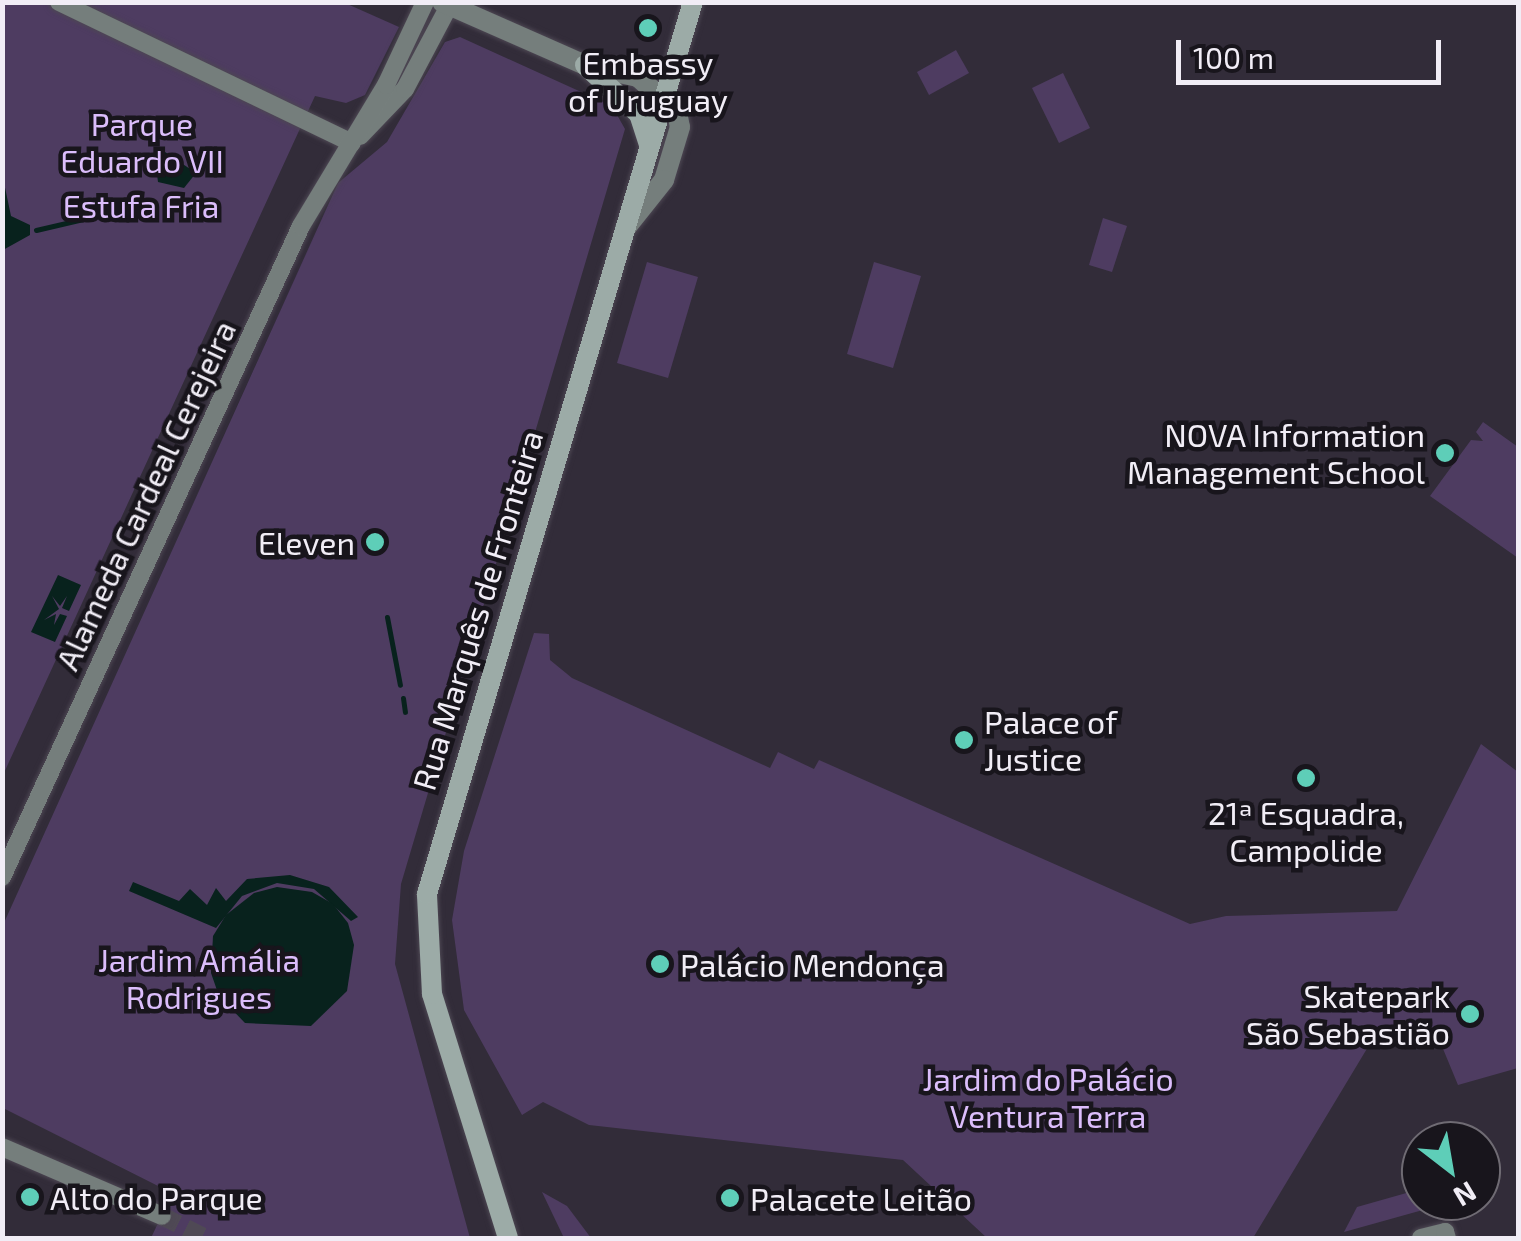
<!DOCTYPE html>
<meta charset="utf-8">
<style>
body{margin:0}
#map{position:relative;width:1521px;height:1241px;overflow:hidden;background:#322c39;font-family:"Exo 2",sans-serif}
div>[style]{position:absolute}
.green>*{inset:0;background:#4e3c61}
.water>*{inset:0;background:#08221d}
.stream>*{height:5px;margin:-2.5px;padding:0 2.5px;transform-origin:2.5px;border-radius:2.5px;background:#08221d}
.minor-tunnel>*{height:18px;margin-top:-9px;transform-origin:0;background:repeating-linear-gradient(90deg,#4f4955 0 18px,transparent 0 27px)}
.roads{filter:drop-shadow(0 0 2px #4d4753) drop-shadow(0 0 2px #4d4753)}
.minor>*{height:18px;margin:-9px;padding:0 9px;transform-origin:9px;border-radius:9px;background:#757e7c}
.tertiary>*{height:20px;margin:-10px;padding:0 10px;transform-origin:10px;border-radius:10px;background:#757e7c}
.secondary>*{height:20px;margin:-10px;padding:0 10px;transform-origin:10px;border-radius:10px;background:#9caba7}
.dots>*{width:28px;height:28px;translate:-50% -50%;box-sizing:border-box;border:5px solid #18151c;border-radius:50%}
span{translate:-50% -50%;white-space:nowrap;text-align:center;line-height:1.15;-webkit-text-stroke:9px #18151c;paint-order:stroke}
.poi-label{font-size:32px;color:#f1edf6}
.right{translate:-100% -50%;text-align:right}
.left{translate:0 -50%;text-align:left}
.park-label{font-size:32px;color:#dbbdfb}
.street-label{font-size:32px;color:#f1edf6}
.frame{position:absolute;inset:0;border:5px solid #f1edf6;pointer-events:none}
.north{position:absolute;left:1401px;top:1121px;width:100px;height:100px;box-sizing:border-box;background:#18151c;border:2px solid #6f6b73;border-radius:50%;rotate:149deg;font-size:28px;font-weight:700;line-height:40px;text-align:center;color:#f1edf6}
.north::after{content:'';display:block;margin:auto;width:35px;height:45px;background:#5eceb8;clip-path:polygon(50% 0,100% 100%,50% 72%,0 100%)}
.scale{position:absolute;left:1176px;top:40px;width:265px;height:45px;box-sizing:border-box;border:5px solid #f1edf6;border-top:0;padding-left:12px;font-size:30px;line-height:35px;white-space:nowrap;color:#f1edf6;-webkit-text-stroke:8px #18151c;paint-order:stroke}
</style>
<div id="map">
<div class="green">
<i style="clip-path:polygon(3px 3px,345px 3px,399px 27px,365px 95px,346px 103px,315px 96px,3px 775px)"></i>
<i style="clip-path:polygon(460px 37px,612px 106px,625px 129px,401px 884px,395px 964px,470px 1238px,151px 1238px,172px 1193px,3px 1108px,3px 925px,338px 183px,387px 142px,445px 42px)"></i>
<i style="clip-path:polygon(956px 50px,969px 73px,929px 95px,917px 72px)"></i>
<i style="clip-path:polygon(1063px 73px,1090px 128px,1059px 143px,1032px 88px)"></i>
<i style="clip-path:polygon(1103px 218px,1127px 226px,1112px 272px,1089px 265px)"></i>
<i style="clip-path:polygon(647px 262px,698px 277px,668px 378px,617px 363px)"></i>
<i style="clip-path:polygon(874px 262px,921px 276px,893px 368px,847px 354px)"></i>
<i style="clip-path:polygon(1483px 422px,1518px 447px,1518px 558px,1430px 496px,1471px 440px,1483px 441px,1476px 432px)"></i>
<i style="clip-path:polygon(534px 633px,549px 634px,550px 660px,572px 678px,770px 768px,778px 752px,814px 769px,819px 760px,1190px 924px,1226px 916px,1397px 911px,1481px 744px,1518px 772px,1518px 1068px,1458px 1085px,1441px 1044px,1377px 1032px,1253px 1238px,987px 1238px,903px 1160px,589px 1125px,543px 1102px,522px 1115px,464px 1010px,452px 920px,464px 851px)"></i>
<i style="clip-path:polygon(1417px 1190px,1430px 1208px,1344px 1232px,1357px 1207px)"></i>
<i style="clip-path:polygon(542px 1192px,567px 1206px,591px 1238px,564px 1238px)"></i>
</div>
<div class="water">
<i style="clip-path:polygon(165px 152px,196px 173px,184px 188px,158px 182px,155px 159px)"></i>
<i style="clip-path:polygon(3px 178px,11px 216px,30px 225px,30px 235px,3px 250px)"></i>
<i style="clip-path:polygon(58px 575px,81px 585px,69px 611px,62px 608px,67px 596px,60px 606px,52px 596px,59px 609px,44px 620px,56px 614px,54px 625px,60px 614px,67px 616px,55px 642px,31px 632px)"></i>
<i style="clip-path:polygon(290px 875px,329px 887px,358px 917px,351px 921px,314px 889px,277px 883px,242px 896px,216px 928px,129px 891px,133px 882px,179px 901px,190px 889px,207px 905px,216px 888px,226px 901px,247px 879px)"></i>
<i style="clip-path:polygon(277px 887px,312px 892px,333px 904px,348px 923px,354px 945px,347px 991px,311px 1026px,245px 1023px,219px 996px,211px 973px,213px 936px,226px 915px,254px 893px)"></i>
</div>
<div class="stream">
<i style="left:36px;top:230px;width:92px;rotate:-13.1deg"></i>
<i style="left:387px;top:617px;width:69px;rotate:79.2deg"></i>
<i style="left:403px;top:698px;width:14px;rotate:82deg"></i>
</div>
<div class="minor-tunnel">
<i style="left:162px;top:1216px;width:49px;rotate:26.6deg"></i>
</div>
<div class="roads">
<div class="minor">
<i style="left:59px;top:2px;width:325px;rotate:25.7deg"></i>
<i style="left:360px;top:136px;width:65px;rotate:-46.2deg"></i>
<i style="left:405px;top:89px;width:98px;rotate:-62.1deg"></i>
<i style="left:2px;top:877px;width:716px;rotate:-65.33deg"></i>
<i style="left:301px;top:226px;width:165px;rotate:-58.9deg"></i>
<i style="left:386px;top:85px;width:92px;rotate:-64.8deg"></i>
<i style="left:2px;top:1147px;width:174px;rotate:23.3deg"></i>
<i style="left:1421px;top:1238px;width:25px;rotate:-14deg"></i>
<i style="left:1445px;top:1232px;width:6px;rotate:72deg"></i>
</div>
<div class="tertiary">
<i style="left:442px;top:2px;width:156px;rotate:23.8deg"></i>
<i style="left:585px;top:65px;width:54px;rotate:12.8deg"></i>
<i style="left:638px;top:77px;width:52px;rotate:41.9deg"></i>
<i style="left:677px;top:112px;width:15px;rotate:79deg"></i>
<i style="left:680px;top:127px;width:55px;rotate:106.8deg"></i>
<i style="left:664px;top:180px;width:63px;rotate:128.5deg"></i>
</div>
<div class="secondary">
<i style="left:585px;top:65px;width:73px;rotate:42.2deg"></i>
<i style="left:639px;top:114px;width:32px;rotate:72deg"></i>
<i style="left:508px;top:1238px;width:256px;rotate:-107.3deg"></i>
<i style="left:432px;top:994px;width:100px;rotate:-92.9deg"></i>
<i style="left:427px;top:894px;width:931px;rotate:-73.4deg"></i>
</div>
</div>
<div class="dots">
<i style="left:648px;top:28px;background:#5eceb8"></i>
<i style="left:1445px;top:453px;background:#5eceb8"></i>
<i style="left:375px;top:542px;background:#5eceb8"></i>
<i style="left:964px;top:740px;background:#5eceb8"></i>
<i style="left:1306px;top:778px;background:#5eceb8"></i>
<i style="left:660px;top:964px;background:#5eceb8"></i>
<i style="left:1470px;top:1014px;background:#5eceb8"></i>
<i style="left:30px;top:1197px;background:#5eceb8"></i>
<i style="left:730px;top:1198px;background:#5eceb8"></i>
</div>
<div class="poi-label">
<span style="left:648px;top:81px">Embassy<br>of Uruguay</span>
<span class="right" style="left:1425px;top:453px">NOVA Information<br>Management School</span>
<span class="right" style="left:355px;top:542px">Eleven</span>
<span class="left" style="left:984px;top:740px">Palace of<br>Justice</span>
<span style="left:1306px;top:831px">21ª Esquadra,<br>Campolide</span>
<span class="left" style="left:680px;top:964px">Palácio Mendonça</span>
<span class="right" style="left:1450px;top:1014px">Skatepark<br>São Sebastião</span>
<span class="left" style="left:50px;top:1197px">Alto do Parque</span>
<span class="left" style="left:750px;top:1198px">Palacete Leitão</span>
</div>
<div class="park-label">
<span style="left:142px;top:142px">Parque<br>Eduardo VII</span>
<span style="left:141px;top:205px">Estufa Fria</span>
<span style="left:199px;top:978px">Jardim Amália<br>Rodrigues</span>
<span style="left:1048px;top:1097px">Jardim do Palácio<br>Ventura Terra</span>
</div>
<div class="street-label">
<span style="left:145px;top:495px;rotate:-65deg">Alameda Cardeal Cerejeira</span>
<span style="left:477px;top:610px;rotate:-73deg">Rua Marquês de Fronteira</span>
</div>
<div class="frame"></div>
<div class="north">N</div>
<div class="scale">100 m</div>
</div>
